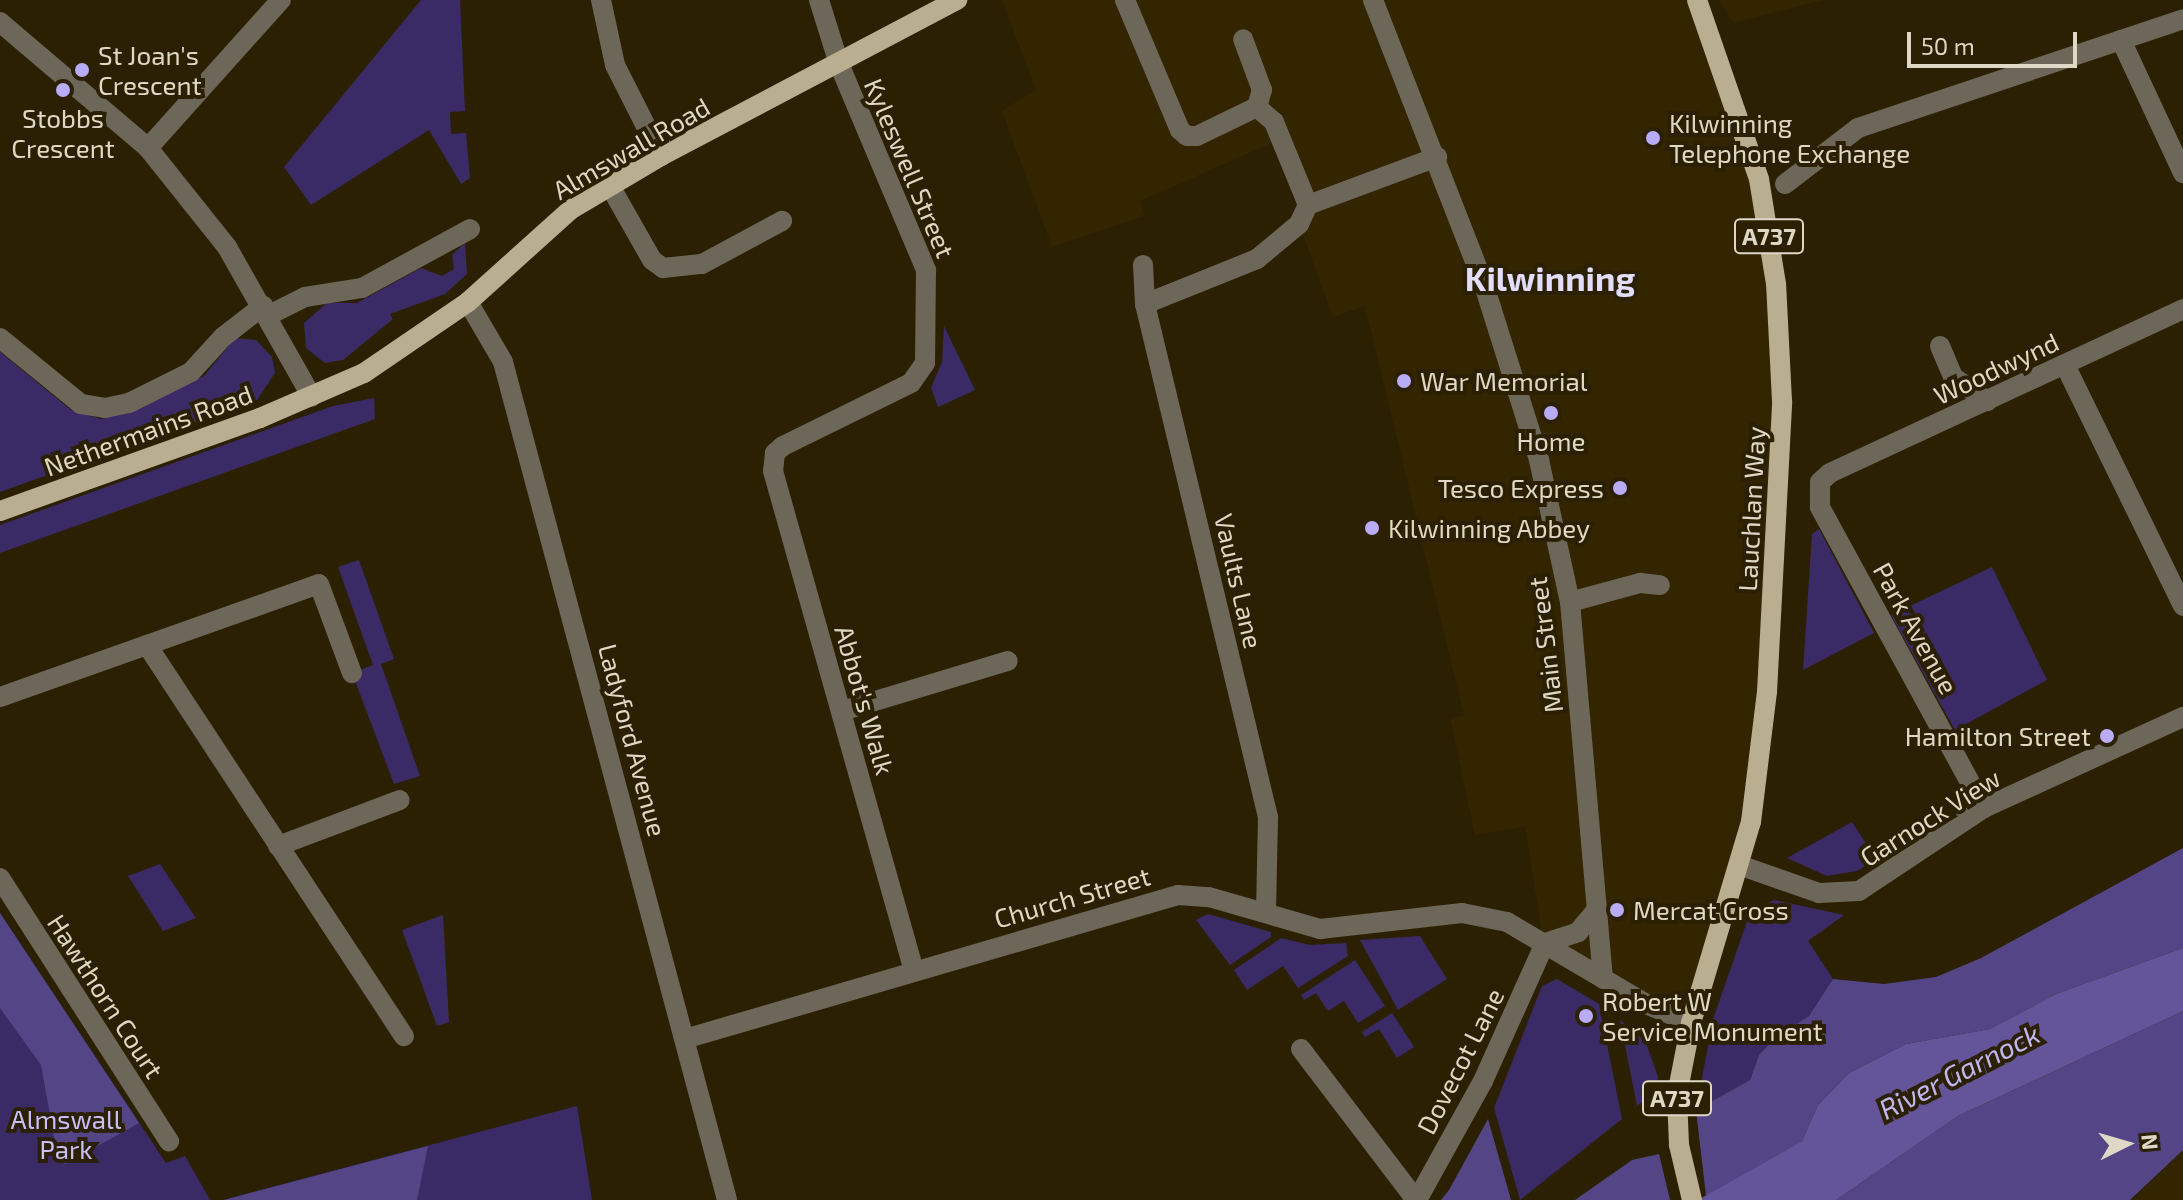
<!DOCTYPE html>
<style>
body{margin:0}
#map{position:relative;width:2183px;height:1200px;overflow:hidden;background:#2c2002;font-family:"Exo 2",sans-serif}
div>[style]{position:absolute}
.built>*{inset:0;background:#332500}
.green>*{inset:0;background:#3a2b67}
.forest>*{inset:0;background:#544587}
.water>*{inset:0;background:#64559a}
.minor>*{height:20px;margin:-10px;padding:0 10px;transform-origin:10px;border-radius:10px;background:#6d675a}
.major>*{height:20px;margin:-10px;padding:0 10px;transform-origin:10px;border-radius:10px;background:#baae91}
.dots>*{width:22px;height:22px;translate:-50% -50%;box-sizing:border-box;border:4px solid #2c2002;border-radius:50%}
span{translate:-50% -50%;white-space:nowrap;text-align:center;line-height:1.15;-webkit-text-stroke:8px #2c2002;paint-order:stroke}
.shield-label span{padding:2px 6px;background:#2c2002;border:2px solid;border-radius:6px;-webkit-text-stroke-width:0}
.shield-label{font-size:24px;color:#dfd8c6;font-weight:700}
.poi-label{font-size:26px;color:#dfd8c6}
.left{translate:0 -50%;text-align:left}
.right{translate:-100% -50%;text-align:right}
.street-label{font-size:26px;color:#dfd8c6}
.park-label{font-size:26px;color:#c9bffa}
.water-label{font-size:28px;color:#c1b7f2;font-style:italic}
.district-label{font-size:34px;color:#e1ddfa;font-weight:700}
.north{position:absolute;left:2087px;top:1104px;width:80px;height:80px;-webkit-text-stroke:6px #2c2002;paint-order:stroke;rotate:85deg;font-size:22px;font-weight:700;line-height:32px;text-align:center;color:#dfd8c6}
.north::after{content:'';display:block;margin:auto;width:28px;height:36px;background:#dfd8c6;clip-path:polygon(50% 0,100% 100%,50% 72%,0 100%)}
.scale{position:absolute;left:1907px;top:32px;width:170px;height:36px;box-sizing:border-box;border:4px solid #dfd8c6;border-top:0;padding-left:10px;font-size:24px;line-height:28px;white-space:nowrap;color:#dfd8c6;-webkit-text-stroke:6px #2c2002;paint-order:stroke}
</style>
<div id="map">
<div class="built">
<i style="clip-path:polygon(1002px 0,1697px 0,1735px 97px,1779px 317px,1757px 781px,1691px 1023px,1536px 938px,1541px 927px,1525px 827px,1475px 835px,1450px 718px,1464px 716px,1365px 306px,1333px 317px,1299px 224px,1307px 205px,1281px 139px,1140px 201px,1145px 216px,1052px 247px,1002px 111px,1036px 90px)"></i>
<i style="clip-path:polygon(1719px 0,1823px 0,1733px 23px)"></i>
<i style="clip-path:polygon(2183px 1150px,2183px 1200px,2130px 1200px,2137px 1196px)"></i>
</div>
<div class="green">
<i style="clip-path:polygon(421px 0,460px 0,465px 111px,450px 112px,451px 134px,466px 133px,470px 178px,461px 184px,429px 130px,311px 205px,284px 167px)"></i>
<i style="clip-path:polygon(465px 243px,467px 274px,445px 294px,390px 314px,393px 319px,343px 360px,325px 363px,306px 348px,304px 323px,327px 303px,357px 303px,421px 268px,442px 276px,454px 269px,452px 255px)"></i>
<i style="clip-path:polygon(944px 326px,975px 390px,938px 407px,931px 388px,942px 362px)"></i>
<i style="clip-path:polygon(235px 338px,256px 340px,272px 357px,275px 373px,257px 400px,0 492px,0 352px,71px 410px,101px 419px,145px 405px,204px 376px)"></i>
<i style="clip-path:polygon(374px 398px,375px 419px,0 553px,0 525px,333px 406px)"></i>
<i style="clip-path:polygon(1819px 529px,1874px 633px,1803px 670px,1812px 534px)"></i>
<i style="clip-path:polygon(359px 560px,394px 659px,381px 664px,420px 776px,394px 784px,352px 673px,373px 665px,338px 567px)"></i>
<i style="clip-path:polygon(1992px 567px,2047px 680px,1955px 730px,1891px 615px)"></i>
<i style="clip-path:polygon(1852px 822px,1876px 859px,1857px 871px,1827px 876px,1787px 858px)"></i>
<i style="clip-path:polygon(160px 864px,196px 918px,163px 931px,128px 876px)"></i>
<i style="clip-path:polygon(1774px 900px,1844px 915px,1808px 941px,1833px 979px,1809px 1016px,1777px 1036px,1759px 1055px,1750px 1080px,1696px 1110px,1713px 1019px,1750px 913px)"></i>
<i style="clip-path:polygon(0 913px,166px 1163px,185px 1156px,210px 1200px,0 1200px)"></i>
<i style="clip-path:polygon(1208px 914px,1271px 932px,1271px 937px,1230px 965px,1196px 920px)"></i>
<i style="clip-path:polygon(443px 915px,449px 1022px,437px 1026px,402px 930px)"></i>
<i style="clip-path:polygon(1420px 936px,1447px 979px,1398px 1010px,1360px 940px)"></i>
<i style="clip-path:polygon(1281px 938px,1310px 945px,1346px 943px,1348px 956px,1298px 988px,1283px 966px,1247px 990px,1234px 970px)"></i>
<i style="clip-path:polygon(1355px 960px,1385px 1006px,1358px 1023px,1344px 1001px,1328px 1011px,1316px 993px,1304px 1000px,1301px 995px)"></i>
<i style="clip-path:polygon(1557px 979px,1599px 1004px,1622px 1119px,1520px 1200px,1494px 1108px,1542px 986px)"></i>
<i style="clip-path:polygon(1392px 1013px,1414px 1047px,1397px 1058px,1379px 1029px,1365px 1037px,1362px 1032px)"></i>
<i style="clip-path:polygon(1620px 1020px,1645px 1040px,1658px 1077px,1658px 1089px,1637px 1106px)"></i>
<i style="clip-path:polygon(577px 1106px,592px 1200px,223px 1200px)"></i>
</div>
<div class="forest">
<i style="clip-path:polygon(2183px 848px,2183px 948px,2056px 994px,1990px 1029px,1906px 1044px,1849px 1073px,1818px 1105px,1802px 1141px,1706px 1196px,1696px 1110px,1750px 1080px,1759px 1055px,1777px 1036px,1809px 1016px,1833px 979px,1884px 984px,1936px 977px,1981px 958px)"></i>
<i style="clip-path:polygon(0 913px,139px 1123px,65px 1164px,56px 1148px,41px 1065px,0 1008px)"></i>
<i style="clip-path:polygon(2183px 1011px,2183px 1150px,2130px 1200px,1836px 1200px,1958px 1116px)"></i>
<i style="clip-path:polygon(1488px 1119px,1511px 1200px,1441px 1200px,1449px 1190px)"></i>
<i style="clip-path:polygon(428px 1146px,417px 1200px,224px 1200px)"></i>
<i style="clip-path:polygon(1659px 1154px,1670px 1200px,1575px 1200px,1632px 1160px)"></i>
</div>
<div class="water">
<i style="clip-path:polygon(2183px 948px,2183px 1011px,1958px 1116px,1836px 1200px,1698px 1200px,1802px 1141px,1818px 1105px,1849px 1073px,1906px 1044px,1990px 1029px,2056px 994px)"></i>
</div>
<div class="minor">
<i style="left:601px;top:0;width:66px;rotate:77.8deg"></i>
<i style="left:615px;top:65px;width:102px;rotate:63.2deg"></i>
<i style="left:819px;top:0;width:67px;rotate:72.6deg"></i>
<i style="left:839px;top:64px;width:224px;rotate:67.1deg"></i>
<i style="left:926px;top:270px;width:93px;rotate:90.6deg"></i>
<i style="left:925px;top:363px;width:24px;rotate:125deg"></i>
<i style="left:911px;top:383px;width:143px;rotate:153.8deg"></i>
<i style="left:783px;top:446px;width:11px;rotate:139deg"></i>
<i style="left:775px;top:453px;width:18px;rotate:96deg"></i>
<i style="left:773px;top:471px;width:520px;rotate:74.25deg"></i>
<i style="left:1125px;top:0;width:141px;rotate:67.1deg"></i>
<i style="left:1180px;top:130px;width:9px;rotate:41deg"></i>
<i style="left:1187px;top:136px;width:10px"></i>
<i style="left:1197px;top:136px;width:67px;rotate:-25.8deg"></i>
<i style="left:1257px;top:107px;width:18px;rotate:-74deg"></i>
<i style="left:1262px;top:90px;width:54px;rotate:-110.4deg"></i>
<i style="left:1373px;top:0;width:303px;rotate:68.7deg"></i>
<i style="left:1483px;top:282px;width:187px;rotate:72.5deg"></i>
<i style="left:1539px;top:460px;width:145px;rotate:77.7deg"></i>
<i style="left:1570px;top:602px;width:378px;rotate:85deg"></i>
<i style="left:0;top:22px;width:194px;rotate:40.4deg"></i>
<i style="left:148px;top:148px;width:127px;rotate:51.4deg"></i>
<i style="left:227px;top:247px;width:172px;rotate:60.5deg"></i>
<i style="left:2121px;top:40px;width:147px;rotate:65deg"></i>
<i style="left:148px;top:148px;width:199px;rotate:-48.1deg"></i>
<i style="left:1785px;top:184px;width:92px;rotate:-37.5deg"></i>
<i style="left:1858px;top:128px;width:343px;rotate:-18.5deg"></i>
<i style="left:610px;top:186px;width:85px;rotate:60.4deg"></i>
<i style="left:652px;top:260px;width:14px;rotate:36deg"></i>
<i style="left:663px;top:268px;width:39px;rotate:-6deg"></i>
<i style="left:702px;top:264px;width:91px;rotate:-28.3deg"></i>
<i style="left:1308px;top:205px;width:138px;rotate:-20.4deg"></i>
<i style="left:1143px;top:265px;width:39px;rotate:87deg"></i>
<i style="left:1145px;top:304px;width:528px;rotate:76.52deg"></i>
<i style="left:1268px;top:817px;width:94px;rotate:91.2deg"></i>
<i style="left:468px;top:302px;width:69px;rotate:59.7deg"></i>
<i style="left:503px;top:362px;width:867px;rotate:75.03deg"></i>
<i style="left:1145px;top:304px;width:121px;rotate:-21.9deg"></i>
<i style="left:1257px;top:259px;width:55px;rotate:-39.8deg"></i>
<i style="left:1299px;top:224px;width:21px;rotate:-65deg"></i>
<i style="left:1308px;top:205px;width:90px;rotate:-112.3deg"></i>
<i style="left:1274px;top:122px;width:23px;rotate:-139deg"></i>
<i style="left:269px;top:315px;width:40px;rotate:-26.6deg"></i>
<i style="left:305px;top:297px;width:58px;rotate:-9deg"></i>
<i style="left:362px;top:288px;width:123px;rotate:-28.6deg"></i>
<i style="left:0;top:338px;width:104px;rotate:39.2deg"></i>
<i style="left:81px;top:404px;width:24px;rotate:9deg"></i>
<i style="left:105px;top:408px;width:25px;rotate:-12deg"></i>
<i style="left:129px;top:403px;width:69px;rotate:-26.6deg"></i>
<i style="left:191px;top:372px;width:47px;rotate:-47.6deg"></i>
<i style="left:223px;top:337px;width:51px;rotate:-37.8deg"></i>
<i style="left:1940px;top:346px;width:34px;rotate:67deg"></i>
<i style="left:1953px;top:377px;width:42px;rotate:35.2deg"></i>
<i style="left:2065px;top:365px;width:268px;rotate:63.9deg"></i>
<i style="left:1570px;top:602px;width:73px;rotate:-15.2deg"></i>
<i style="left:1640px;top:583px;width:20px;rotate:6deg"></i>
<i style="left:147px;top:645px;width:468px;rotate:56.7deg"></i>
<i style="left:0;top:697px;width:338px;rotate:-19.5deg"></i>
<i style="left:319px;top:584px;width:95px;rotate:69.7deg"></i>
<i style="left:842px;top:711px;width:173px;rotate:-16.8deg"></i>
<i style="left:1984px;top:808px;width:343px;rotate:-118.6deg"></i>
<i style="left:1820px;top:507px;width:25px;rotate:-90deg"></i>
<i style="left:1820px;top:482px;width:13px;rotate:-42deg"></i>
<i style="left:1830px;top:473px;width:389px;rotate:-24.9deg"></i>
<i style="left:278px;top:846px;width:130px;rotate:-20.7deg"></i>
<i style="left:1742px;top:866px;width:82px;rotate:19.3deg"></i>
<i style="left:1819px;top:893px;width:40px;rotate:-2.9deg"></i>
<i style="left:1859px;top:891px;width:150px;rotate:-33.6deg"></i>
<i style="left:1984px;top:808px;width:219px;rotate:-24.6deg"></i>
<i style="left:0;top:878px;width:313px;rotate:57.3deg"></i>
<i style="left:1545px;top:943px;width:35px;rotate:-18deg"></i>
<i style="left:1578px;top:932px;width:26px;rotate:-50deg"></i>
<i style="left:688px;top:1038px;width:510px;rotate:-16.27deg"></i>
<i style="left:1178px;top:895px;width:31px;rotate:4deg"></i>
<i style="left:1209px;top:897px;width:116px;rotate:16.1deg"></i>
<i style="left:1320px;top:929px;width:143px;rotate:-6.4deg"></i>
<i style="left:1462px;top:913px;width:46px;rotate:11.3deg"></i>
<i style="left:1507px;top:922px;width:161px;rotate:30.5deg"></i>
<i style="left:1646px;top:1004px;width:49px;rotate:22.9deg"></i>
<i style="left:1301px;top:1049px;width:190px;rotate:52.7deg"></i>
<i style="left:1417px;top:1200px;width:136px;rotate:-61deg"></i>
<i style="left:1483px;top:1081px;width:151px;rotate:-65.8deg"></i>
</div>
<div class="major">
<i style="left:0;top:511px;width:276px;rotate:-19.7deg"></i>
<i style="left:260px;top:418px;width:113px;rotate:-23.4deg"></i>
<i style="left:364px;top:373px;width:126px;rotate:-34.3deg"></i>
<i style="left:468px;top:302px;width:137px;rotate:-42deg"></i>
<i style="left:570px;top:210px;width:106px;rotate:-30.7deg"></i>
<i style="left:661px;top:156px;width:335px;rotate:-27.8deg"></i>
<i style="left:1692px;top:1200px;width:57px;rotate:-103.3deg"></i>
<i style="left:1679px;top:1145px;width:50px;rotate:-92.3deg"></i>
<i style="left:1677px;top:1095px;width:73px;rotate:-79deg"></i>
<i style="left:1691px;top:1023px;width:210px;rotate:-73.4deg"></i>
<i style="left:1751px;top:822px;width:131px;rotate:-83deg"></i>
<i style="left:1767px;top:692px;width:291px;rotate:-87deg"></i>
<i style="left:1782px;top:401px;width:117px;rotate:-92.9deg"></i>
<i style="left:1776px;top:284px;width:106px;rotate:-99.2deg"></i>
<i style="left:1759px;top:179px;width:189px;rotate:-109.1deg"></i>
</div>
<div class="dots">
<i style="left:82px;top:70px;background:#b8abf7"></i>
<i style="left:63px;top:90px;background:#b8abf7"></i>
<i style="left:1653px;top:138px;background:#b8abf7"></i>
<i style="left:1404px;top:381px;background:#b8abf7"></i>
<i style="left:1551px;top:413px;background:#b8abf7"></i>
<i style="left:1620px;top:488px;background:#b8abf7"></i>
<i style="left:1372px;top:528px;background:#b8abf7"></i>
<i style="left:2107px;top:736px;background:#b8abf7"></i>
<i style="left:1617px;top:910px;background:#b8abf7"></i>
<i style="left:1586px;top:1016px;background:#b8abf7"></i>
</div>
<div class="shield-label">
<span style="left:1769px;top:236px">A737</span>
<span style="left:1677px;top:1098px">A737</span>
</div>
<div class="poi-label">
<span class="left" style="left:98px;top:70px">St Joan's<br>Crescent</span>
<span style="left:63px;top:133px">Stobbs<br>Crescent</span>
<span class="left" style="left:1669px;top:138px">Kilwinning<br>Telephone Exchange</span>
<span class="left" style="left:1420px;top:381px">War Memorial</span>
<span style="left:1551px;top:441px">Home</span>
<span class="right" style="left:1604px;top:488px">Tesco Express</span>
<span class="left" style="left:1388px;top:528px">Kilwinning Abbey</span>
<span class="right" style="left:2091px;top:736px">Hamilton Street</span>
<span class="left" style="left:1633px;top:910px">Mercat Cross</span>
<span class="left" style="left:1602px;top:1016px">Robert W<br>Service Monument</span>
</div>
<div class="street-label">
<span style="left:631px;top:148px;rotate:-30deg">Almswall Road</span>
<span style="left:910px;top:168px;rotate:67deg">Kyleswell Street</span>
<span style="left:1996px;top:368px;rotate:-25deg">Woodwynd</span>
<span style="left:148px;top:430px;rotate:-20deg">Nethermains Road</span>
<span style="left:1751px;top:509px;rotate:-87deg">Lauchlan Way</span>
<span style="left:1239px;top:581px;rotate:77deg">Vaults Lane</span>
<span style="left:1916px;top:628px;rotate:61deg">Park Avenue</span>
<span style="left:1545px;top:645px;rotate:-97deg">Main Street</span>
<span style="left:865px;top:700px;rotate:74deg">Abbot's Walk</span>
<span style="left:633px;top:740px;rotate:75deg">Ladyford Avenue</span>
<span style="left:1930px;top:817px;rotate:-32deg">Garnock View</span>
<span style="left:1072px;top:897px;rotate:-16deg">Church Street</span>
<span style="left:106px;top:996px;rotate:57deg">Hawthorn Court</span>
<span style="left:1460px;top:1061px;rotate:-63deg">Dovecot Lane</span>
</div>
<div class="park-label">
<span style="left:66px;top:1134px">Almswall<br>Park</span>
</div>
<div class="water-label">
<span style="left:1959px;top:1071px;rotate:-27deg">River Garnock</span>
</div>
<div class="district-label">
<span style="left:1550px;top:278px">Kilwinning</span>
</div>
<div class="north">N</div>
<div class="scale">50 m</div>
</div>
